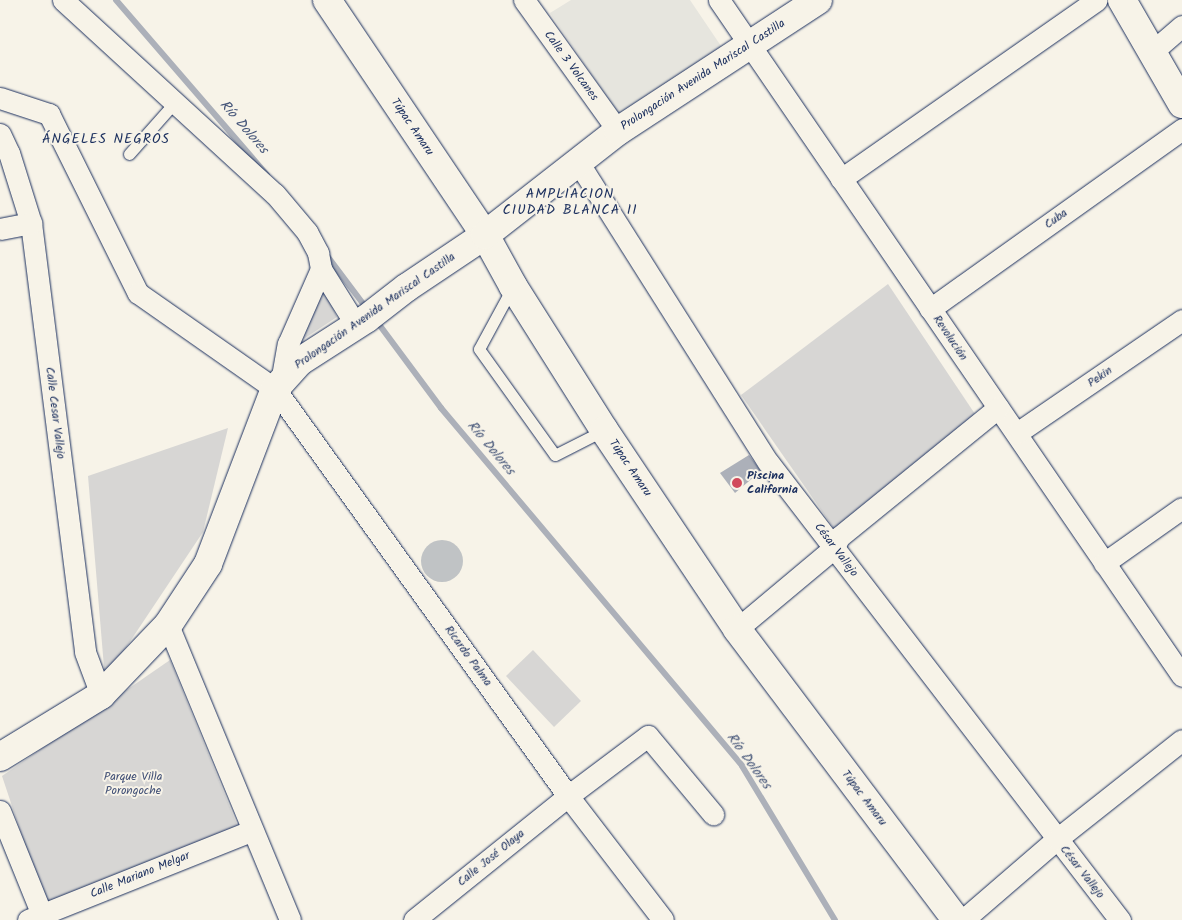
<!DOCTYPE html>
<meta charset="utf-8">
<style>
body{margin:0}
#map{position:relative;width:1182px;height:920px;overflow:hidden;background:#f7f3e8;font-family:Kalam,sans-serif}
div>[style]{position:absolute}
.built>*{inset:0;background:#e6e5de}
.green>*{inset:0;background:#d7d6d4}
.water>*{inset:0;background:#acb0b9}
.stream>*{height:6px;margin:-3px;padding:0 3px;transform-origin:3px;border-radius:3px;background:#acb0b9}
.building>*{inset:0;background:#c0c3c5}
.round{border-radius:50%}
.roads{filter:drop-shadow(0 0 1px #1b2f5e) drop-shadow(0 0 1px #1b2f5e)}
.lane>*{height:11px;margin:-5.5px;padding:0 5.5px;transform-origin:5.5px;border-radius:5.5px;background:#f7f3e8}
.street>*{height:21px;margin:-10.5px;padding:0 10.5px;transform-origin:10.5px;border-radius:10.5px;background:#f7f3e8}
.secondary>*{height:28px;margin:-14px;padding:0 14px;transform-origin:14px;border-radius:14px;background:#f7f3e8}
.dots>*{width:14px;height:14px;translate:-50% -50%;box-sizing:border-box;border:2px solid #f7f3e8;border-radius:50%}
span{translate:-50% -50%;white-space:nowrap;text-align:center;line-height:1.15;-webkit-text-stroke:4px #f7f3e8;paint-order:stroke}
.street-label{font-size:12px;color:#1b2f5e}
.poi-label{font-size:12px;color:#1b2f5e;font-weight:700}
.left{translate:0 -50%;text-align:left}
.park-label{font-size:12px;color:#415076}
.water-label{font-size:14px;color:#465679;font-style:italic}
.neighbourhood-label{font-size:14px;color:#1b2f5e;letter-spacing:1px}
</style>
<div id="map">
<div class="built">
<i style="clip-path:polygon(571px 0,690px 0,721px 46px,720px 52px,629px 114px,617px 112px,550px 13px)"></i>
</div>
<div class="green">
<i style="clip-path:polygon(888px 284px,975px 414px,835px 530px,741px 395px)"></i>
<i style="clip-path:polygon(318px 289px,324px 290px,337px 317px,293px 346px)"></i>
<i style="clip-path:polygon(228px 428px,203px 532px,105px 679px,88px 476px)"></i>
<i style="clip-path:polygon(533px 650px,581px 701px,554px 727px,506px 676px)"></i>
<i style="clip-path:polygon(170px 660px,238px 827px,46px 908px,2px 776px)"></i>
</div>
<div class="water">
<i style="clip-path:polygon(749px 455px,761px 471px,735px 493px,720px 473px)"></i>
</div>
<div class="stream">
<i style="left:116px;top:0;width:231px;rotate:49.2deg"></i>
<i style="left:325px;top:253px;width:70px;rotate:53.1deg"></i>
<i style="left:375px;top:319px;width:111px;rotate:53.4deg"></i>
<i style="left:441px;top:408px;width:468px;rotate:49.9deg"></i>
<i style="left:742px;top:766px;width:180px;rotate:58.9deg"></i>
</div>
<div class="building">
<i class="round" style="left:421px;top:540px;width:42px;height:42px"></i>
</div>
<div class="roads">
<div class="lane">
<i style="left:129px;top:154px;width:69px;rotate:-48.5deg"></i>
<i style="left:512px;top:288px;width:69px;rotate:118.4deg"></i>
<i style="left:479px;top:349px;width:130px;rotate:54.4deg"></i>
<i style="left:555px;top:455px;width:55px;rotate:-27deg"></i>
</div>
<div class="street">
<i style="left:63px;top:0;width:287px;rotate:42.5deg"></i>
<i style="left:275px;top:194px;width:50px;rotate:49.9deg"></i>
<i style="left:307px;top:232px;width:24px;rotate:62deg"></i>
<i style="left:318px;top:253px;width:16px;rotate:79deg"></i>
<i style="left:321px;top:269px;width:66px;rotate:58deg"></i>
<i style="left:524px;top:0;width:161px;rotate:54.3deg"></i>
<i style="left:719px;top:0;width:819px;rotate:55.59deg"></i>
<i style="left:1153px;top:51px;width:38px;rotate:-41deg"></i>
<i style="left:0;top:98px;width:52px;rotate:18.1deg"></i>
<i style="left:49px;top:114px;width:200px;rotate:63.6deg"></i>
<i style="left:138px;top:293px;width:167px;rotate:35deg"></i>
<i style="left:275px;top:389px;width:501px;rotate:54.25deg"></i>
<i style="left:568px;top:796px;width:156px;rotate:52.5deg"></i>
<i style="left:0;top:134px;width:21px;rotate:65deg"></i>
<i style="left:9px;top:153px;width:73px;rotate:72.6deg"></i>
<i style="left:31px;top:223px;width:432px;rotate:82.8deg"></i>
<i style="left:85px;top:652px;width:46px;rotate:69.6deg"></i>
<i style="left:578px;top:162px;width:355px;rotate:57.7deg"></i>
<i style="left:768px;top:462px;width:578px;rotate:52.46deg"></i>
<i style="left:841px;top:179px;width:312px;rotate:-35deg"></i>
<i style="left:0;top:229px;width:32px;rotate:-11deg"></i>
<i style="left:930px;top:309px;width:310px;rotate:-35.5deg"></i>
<i style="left:281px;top:382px;width:39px;rotate:-80deg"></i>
<i style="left:288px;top:344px;width:82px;rotate:-66.3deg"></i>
<i style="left:1017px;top:433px;width:200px;rotate:-34.4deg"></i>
<i style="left:1104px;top:563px;width:95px;rotate:-35.2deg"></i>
<i style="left:168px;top:625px;width:319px;rotate:67.5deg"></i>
<i style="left:737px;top:629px;width:126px;rotate:-39.9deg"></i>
<i style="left:834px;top:548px;width:12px;rotate:-66deg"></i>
<i style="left:839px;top:537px;width:205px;rotate:-39.1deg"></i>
<i style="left:0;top:811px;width:118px;rotate:68deg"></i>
<i style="left:28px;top:920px;width:242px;rotate:-21.8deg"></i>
<i style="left:414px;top:920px;width:198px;rotate:-38.8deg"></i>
<i style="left:568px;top:796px;width:100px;rotate:-36.9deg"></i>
<i style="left:648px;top:736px;width:102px;rotate:50.2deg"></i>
<i style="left:963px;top:920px;width:124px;rotate:-40.8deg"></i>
<i style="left:1057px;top:839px;width:159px;rotate:-38.4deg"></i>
</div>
<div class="secondary">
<i style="left:327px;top:0;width:283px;rotate:56.1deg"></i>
<i style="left:485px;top:235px;width:58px;rotate:61.2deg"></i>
<i style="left:513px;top:286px;width:170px;rotate:57.7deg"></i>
<i style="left:604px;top:430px;width:239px;rotate:56.2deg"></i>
<i style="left:737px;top:629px;width:364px;rotate:53deg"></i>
<i style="left:1122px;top:0;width:120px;rotate:60deg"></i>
<i style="left:0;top:757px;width:119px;rotate:-31.5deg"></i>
<i style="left:101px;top:695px;width:97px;rotate:-46.3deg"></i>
<i style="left:168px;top:625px;width:73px;rotate:-56.7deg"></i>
<i style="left:208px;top:564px;width:187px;rotate:-69.1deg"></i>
<i style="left:275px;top:389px;width:36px;rotate:-48deg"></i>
<i style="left:299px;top:362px;width:80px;rotate:-32.7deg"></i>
<i style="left:366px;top:319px;width:51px;rotate:-37.8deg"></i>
<i style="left:406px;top:288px;width:95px;rotate:-33.9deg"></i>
<i style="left:485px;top:235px;width:169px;rotate:-38deg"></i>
<i style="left:618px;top:131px;width:239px;rotate:-33.2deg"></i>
</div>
</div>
<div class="dots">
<i style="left:737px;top:483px;background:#d1495b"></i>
</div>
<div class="street-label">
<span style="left:571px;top:66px;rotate:54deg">Calle 3 Volcanes</span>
<span style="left:703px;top:75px;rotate:-33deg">Prolongación Avenida Mariscal Castilla</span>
<span style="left:412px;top:127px;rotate:56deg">Túpac Amaru</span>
<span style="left:1056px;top:219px;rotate:-35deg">Cuba</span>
<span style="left:375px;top:311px;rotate:-35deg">Prolongación Avenida Mariscal Castilla</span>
<span style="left:950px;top:338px;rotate:56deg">Revolución</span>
<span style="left:1100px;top:377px;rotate:-35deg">Pekin</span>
<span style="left:55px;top:413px;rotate:83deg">Calle Cesar Vallejo</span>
<span style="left:630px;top:468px;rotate:56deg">Túpac Amaru</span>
<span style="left:836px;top:550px;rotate:53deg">César Vallejo</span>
<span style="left:468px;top:656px;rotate:54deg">Ricardo Palma</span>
<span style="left:864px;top:798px;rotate:53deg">Túpac Amaru</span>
<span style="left:491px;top:858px;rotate:-39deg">Calle José Olaya</span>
<span style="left:1082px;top:872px;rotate:52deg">César Vallejo</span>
<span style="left:140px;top:875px;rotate:-22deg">Calle Mariano Melgar</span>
</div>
<div class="poi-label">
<span class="left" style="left:747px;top:483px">Piscina<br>California</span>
</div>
<div class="park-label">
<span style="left:133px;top:784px">Parque Villa<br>Porongoche</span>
</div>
<div class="water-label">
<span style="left:244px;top:127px;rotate:49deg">Río Dolores</span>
<span style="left:491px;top:448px;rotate:50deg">Río Dolores</span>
<span style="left:749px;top:761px;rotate:54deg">Río Dolores</span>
</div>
<div class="neighbourhood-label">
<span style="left:106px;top:139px">ÁNGELES NEGROS</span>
<span style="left:570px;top:202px">AMPLIACION<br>CIUDAD BLANCA II</span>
</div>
</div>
